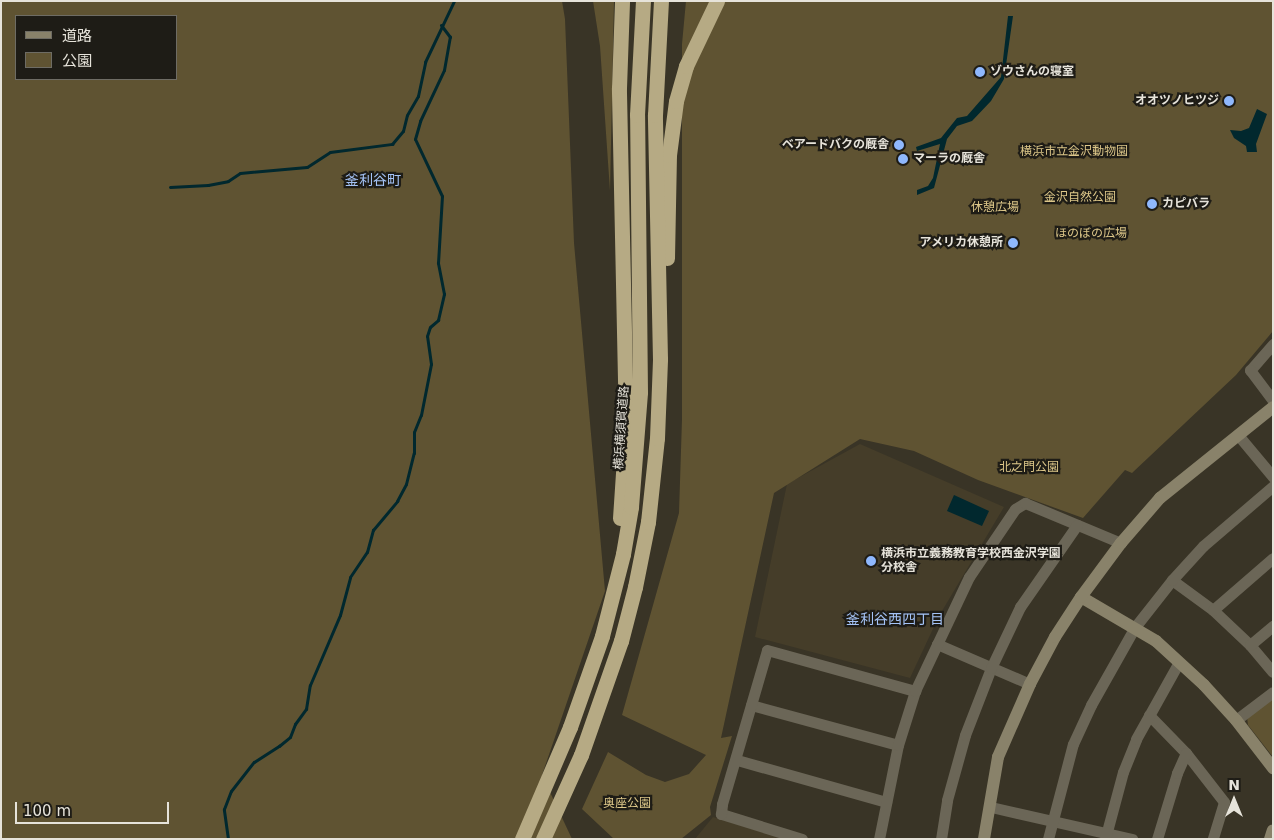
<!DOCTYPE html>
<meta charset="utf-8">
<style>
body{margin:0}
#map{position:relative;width:1274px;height:840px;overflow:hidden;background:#393426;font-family:"DejaVu Sans","Noto Sans JP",sans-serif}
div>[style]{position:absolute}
.built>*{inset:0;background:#453d29}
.green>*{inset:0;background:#5f5332}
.water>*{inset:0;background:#01282e}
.stream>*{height:3px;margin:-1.5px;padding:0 1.5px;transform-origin:1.5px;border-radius:1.5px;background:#01282e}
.street>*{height:11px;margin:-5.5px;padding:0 5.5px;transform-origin:5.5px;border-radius:5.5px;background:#6b6657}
.secondary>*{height:12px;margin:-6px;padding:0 6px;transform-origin:6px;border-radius:6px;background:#89826a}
.highway>*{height:15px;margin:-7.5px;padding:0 7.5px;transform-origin:7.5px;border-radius:7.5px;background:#b6aa84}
.dots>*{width:14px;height:14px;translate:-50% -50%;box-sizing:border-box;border:2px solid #1e1c16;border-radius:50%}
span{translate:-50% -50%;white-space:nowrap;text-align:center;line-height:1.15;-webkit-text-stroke:4.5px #1e1c16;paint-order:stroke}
.poi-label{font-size:12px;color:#e6e3da;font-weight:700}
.left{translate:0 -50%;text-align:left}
.right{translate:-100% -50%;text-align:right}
.park-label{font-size:12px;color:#ddc789}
.street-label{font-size:12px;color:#e6e3da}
.neighbourhood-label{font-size:14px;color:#a4c3f6}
.frame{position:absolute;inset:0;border:2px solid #e6e3da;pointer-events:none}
.legend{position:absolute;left:15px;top:15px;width:162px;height:65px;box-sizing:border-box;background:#1e1c16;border:1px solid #6e6c64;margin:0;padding:6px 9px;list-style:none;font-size:15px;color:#e6e3da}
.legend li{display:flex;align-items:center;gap:10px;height:25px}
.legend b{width:25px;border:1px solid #6e6c64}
.north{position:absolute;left:1209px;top:775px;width:50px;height:50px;-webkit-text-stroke:4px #1e1c16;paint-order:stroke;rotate:0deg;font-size:14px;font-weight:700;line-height:20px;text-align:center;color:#e6e3da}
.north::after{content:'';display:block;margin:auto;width:18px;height:22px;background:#e6e3da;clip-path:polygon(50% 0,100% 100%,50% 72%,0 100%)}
.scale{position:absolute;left:15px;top:802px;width:154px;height:22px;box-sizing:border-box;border:2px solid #e6e3da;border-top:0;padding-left:6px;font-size:15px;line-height:18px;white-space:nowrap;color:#e6e3da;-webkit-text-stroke:4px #1e1c16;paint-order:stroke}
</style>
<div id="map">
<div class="built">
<i style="clip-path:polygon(860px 444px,1004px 507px,939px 616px,910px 678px,755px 637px,787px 484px)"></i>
<i style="clip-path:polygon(713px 817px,785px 839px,695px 839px)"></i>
</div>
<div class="green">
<i style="clip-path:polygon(evenodd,1px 1px,562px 1px,565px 19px,574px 243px,605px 591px,542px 775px,572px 839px,1px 839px,1px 1px,16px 16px,176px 16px,176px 79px,16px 79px,16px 16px)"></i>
<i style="clip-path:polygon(593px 1px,614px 1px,610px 191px,600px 46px)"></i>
<i style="clip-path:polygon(686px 1px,1273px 1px,1273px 331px,1236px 375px,1132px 473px,1125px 470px,1083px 518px,978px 480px,914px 451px,860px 439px,774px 493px,721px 738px,732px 736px,710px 807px,711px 815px,681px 839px,614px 839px,582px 809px,608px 752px,646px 775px,665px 782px,689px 774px,706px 755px,622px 715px,679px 513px,682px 419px,682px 44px)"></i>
<i style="clip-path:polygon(1273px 697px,1273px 757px,1248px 725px,1247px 717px)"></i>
</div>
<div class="water">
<i style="clip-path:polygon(1008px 16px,1013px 16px,1004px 79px,991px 101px,972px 121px,957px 126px,947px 139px,934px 188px,917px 195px,917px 190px,928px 186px,933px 178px,940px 144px,917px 151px,916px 147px,941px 138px,957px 118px,967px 116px,1001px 77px)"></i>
<i style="clip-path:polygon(1257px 109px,1267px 114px,1256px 144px,1257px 152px,1247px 152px,1246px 146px,1234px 138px,1230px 130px,1241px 131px,1249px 128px)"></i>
<i style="clip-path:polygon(954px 495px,989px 511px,982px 526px,947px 511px)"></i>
</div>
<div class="stream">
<i style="left:170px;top:187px;width:38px;rotate:-3deg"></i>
<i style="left:208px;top:185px;width:20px;rotate:-11deg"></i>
<i style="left:228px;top:181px;width:14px;rotate:-34deg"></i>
<i style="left:240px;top:173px;width:67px;rotate:-5.1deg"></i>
<i style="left:307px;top:167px;width:27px;rotate:-33deg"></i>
<i style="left:330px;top:152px;width:63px;rotate:-7.4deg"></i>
<i style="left:392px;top:144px;width:17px;rotate:-50deg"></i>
<i style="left:403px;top:131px;width:16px;rotate:-76deg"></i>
<i style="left:407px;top:115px;width:22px;rotate:-60deg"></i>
<i style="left:418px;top:96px;width:35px;rotate:-78deg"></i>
<i style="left:425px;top:62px;width:68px;rotate:-64.6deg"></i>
<i style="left:228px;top:839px;width:30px;rotate:-98deg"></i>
<i style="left:224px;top:809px;width:19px;rotate:-69deg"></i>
<i style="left:231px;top:791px;width:37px;rotate:-52deg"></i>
<i style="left:254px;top:762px;width:30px;rotate:-33deg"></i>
<i style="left:279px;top:746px;width:14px;rotate:-39deg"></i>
<i style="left:290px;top:737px;width:14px;rotate:-69deg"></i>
<i style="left:295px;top:724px;width:19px;rotate:-54deg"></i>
<i style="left:306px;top:709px;width:24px;rotate:-81deg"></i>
<i style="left:310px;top:685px;width:76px;rotate:-66.8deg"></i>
<i style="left:340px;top:615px;width:39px;rotate:-75deg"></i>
<i style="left:350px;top:577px;width:30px;rotate:-56deg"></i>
<i style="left:367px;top:552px;width:23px;rotate:-75deg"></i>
<i style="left:373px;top:530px;width:38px;rotate:-50deg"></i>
<i style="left:397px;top:501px;width:19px;rotate:-62deg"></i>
<i style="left:406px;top:484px;width:32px;rotate:-76deg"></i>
<i style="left:414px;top:453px;width:21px;rotate:-90deg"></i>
<i style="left:414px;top:432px;width:18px;rotate:-68deg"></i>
<i style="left:421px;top:415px;width:52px;rotate:-78.9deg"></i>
<i style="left:431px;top:364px;width:28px;rotate:-98deg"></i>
<i style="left:427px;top:336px;width:9px;rotate:-72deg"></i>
<i style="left:430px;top:327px;width:11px;rotate:-41deg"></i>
<i style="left:438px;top:320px;width:27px;rotate:-77deg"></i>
<i style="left:444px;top:294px;width:32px;rotate:-101deg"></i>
<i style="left:438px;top:263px;width:67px;rotate:-86.6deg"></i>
<i style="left:442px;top:196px;width:63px;rotate:-115.3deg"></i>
<i style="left:415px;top:139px;width:19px;rotate:-74deg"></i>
<i style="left:420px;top:121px;width:56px;rotate:-64.8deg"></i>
<i style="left:444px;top:70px;width:34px;rotate:-80deg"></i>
<i style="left:450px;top:37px;width:15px;rotate:-127deg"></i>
</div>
<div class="street">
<i style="left:1273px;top:344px;width:35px;rotate:131deg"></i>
<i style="left:1250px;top:370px;width:38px;rotate:53deg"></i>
<i style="left:1238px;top:435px;width:55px;rotate:50.2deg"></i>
<i style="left:1172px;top:580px;width:51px;rotate:36.2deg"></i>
<i style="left:1213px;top:610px;width:51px;rotate:43.4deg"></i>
<i style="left:1250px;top:645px;width:35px;rotate:50deg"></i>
<i style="left:1213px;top:610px;width:79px;rotate:-40.9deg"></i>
<i style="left:937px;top:644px;width:101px;rotate:23.3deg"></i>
<i style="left:1250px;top:645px;width:30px;rotate:-40deg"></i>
<i style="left:751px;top:705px;width:152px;rotate:15.2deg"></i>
<i style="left:1149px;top:715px;width:53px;rotate:45.8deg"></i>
<i style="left:1186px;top:753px;width:62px;rotate:52.2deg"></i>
<i style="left:1224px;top:802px;width:39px;rotate:107deg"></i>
<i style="left:1236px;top:720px;width:46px;rotate:-37.1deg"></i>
<i style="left:737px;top:760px;width:155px;rotate:15.7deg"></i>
<i style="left:991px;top:807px;width:145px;rotate:12.8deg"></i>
<i style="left:802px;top:839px;width:85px;rotate:-162.8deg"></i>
<i style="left:721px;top:814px;width:10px;rotate:-84deg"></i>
<i style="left:722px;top:804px;width:160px;rotate:-73.7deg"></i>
<i style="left:767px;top:650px;width:154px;rotate:15.5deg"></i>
<i style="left:879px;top:839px;width:96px;rotate:-78.6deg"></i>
<i style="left:898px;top:745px;width:57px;rotate:-72.5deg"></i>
<i style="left:915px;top:691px;width:126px;rotate:-64.7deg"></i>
<i style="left:969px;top:577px;width:82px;rotate:-55.9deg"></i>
<i style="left:1015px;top:509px;width:12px;rotate:-31deg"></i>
<i style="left:1025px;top:503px;width:104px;rotate:22.6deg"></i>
<i style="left:941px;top:839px;width:39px;rotate:-81deg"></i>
<i style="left:947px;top:800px;width:67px;rotate:-74.5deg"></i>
<i style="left:965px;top:735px;width:72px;rotate:-68.8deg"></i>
<i style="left:991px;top:668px;width:68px;rotate:-64.6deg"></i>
<i style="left:1020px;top:607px;width:100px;rotate:-55.2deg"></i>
<i style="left:1048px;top:839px;width:98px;rotate:-75.3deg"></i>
<i style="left:1073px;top:744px;width:43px;rotate:-65.2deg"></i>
<i style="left:1091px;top:705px;width:90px;rotate:-60.6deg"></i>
<i style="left:1135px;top:627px;width:60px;rotate:-51.8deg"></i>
<i style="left:1172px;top:580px;width:46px;rotate:-47.6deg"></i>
<i style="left:1203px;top:546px;width:92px;rotate:-40.6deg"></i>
<i style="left:1105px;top:839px;width:69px;rotate:-75deg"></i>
<i style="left:1123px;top:772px;width:35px;rotate:-68deg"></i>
<i style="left:1136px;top:739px;width:88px;rotate:-60.8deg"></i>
<i style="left:1157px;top:839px;width:69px;rotate:-73.1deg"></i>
<i style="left:1177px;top:773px;width:22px;rotate:-66deg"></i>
</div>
<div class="secondary">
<i style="left:1081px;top:597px;width:87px;rotate:30.4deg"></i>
<i style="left:1156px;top:641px;width:65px;rotate:42.5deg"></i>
<i style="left:1204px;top:685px;width:47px;rotate:47.6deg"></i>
<i style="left:1236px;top:720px;width:61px;rotate:52.4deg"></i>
<i style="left:984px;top:839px;width:83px;rotate:-80.3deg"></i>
<i style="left:998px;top:757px;width:80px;rotate:-66.3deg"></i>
<i style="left:1030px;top:684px;width:53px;rotate:-62deg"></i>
<i style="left:1055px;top:637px;width:48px;rotate:-57deg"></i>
<i style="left:1081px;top:597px;width:67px;rotate:-53.5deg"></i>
<i style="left:1121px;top:543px;width:60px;rotate:-49.1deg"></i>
<i style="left:1160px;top:498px;width:145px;rotate:-38.8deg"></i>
<i style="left:1270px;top:839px;width:9px;rotate:-72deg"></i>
</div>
<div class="highway">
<i style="left:667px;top:258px;width:103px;rotate:-88.9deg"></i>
<i style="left:669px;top:155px;width:54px;rotate:-82.6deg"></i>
<i style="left:676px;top:101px;width:36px;rotate:-74deg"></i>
<i style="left:686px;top:66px;width:72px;rotate:-64.5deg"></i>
<i style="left:620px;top:518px;width:91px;rotate:-86.2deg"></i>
<i style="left:626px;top:427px;width:339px;rotate:-91.2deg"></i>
<i style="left:619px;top:88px;width:87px;rotate:-88deg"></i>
<i style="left:522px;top:839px;width:122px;rotate:-66.8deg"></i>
<i style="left:570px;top:727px;width:96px;rotate:-70.6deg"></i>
<i style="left:602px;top:636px;width:85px;rotate:-75.6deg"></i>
<i style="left:623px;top:554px;width:48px;rotate:-80.3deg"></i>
<i style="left:631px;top:507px;width:115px;rotate:-85.5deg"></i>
<i style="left:640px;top:392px;width:277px;rotate:-90.6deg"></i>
<i style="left:637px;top:115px;width:114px;rotate:-87deg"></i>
<i style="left:543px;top:839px;width:92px;rotate:-65.7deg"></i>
<i style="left:581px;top:755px;width:121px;rotate:-70.7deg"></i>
<i style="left:621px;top:641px;width:56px;rotate:-75.5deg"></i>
<i style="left:635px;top:587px;width:66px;rotate:-78.7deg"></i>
<i style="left:648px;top:522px;width:84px;rotate:-83.9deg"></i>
<i style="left:657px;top:438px;width:79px;rotate:-87.8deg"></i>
<i style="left:660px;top:359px;width:244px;rotate:-91.2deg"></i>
<i style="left:655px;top:115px;width:114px;rotate:-87deg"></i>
</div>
<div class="dots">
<i style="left:980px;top:72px;background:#8fb8fd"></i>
<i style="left:1229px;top:101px;background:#8fb8fd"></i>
<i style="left:899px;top:145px;background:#8fb8fd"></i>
<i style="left:903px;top:159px;background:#8fb8fd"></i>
<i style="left:1152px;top:204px;background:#8fb8fd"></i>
<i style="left:1013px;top:243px;background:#8fb8fd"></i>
<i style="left:871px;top:561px;background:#8fb8fd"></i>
</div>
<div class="poi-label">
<span class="left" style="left:990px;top:72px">ゾウさんの寝室</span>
<span class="right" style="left:1219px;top:101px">オオツノヒツジ</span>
<span class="right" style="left:889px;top:145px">ベアードバクの厩舎</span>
<span class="left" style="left:913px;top:159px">マーラの厩舎</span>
<span class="left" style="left:1162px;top:204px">カピバラ</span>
<span class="right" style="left:1003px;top:243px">アメリカ休憩所</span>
<span class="left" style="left:881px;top:561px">横浜市立義務教育学校西金沢学園<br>分校舎</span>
</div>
<div class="park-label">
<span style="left:1074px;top:152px">横浜市立金沢動物園</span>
<span style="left:1080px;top:198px">金沢自然公園</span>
<span style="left:995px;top:208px">休憩広場</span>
<span style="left:1091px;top:234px">ほのぼの広場</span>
<span style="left:1029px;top:468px">北之門公園</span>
<span style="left:627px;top:804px">奥座公園</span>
</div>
<div class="street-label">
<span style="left:622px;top:428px;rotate:-86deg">横浜横須賀道路</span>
</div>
<div class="neighbourhood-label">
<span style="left:373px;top:180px">釜利谷町</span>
<span style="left:895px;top:619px">釜利谷西四丁目</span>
</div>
<div class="frame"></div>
<ul class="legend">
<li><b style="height:6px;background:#89826a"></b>道路</li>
<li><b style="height:14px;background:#5f5332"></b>公園</li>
</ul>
<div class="north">N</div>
<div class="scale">100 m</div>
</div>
